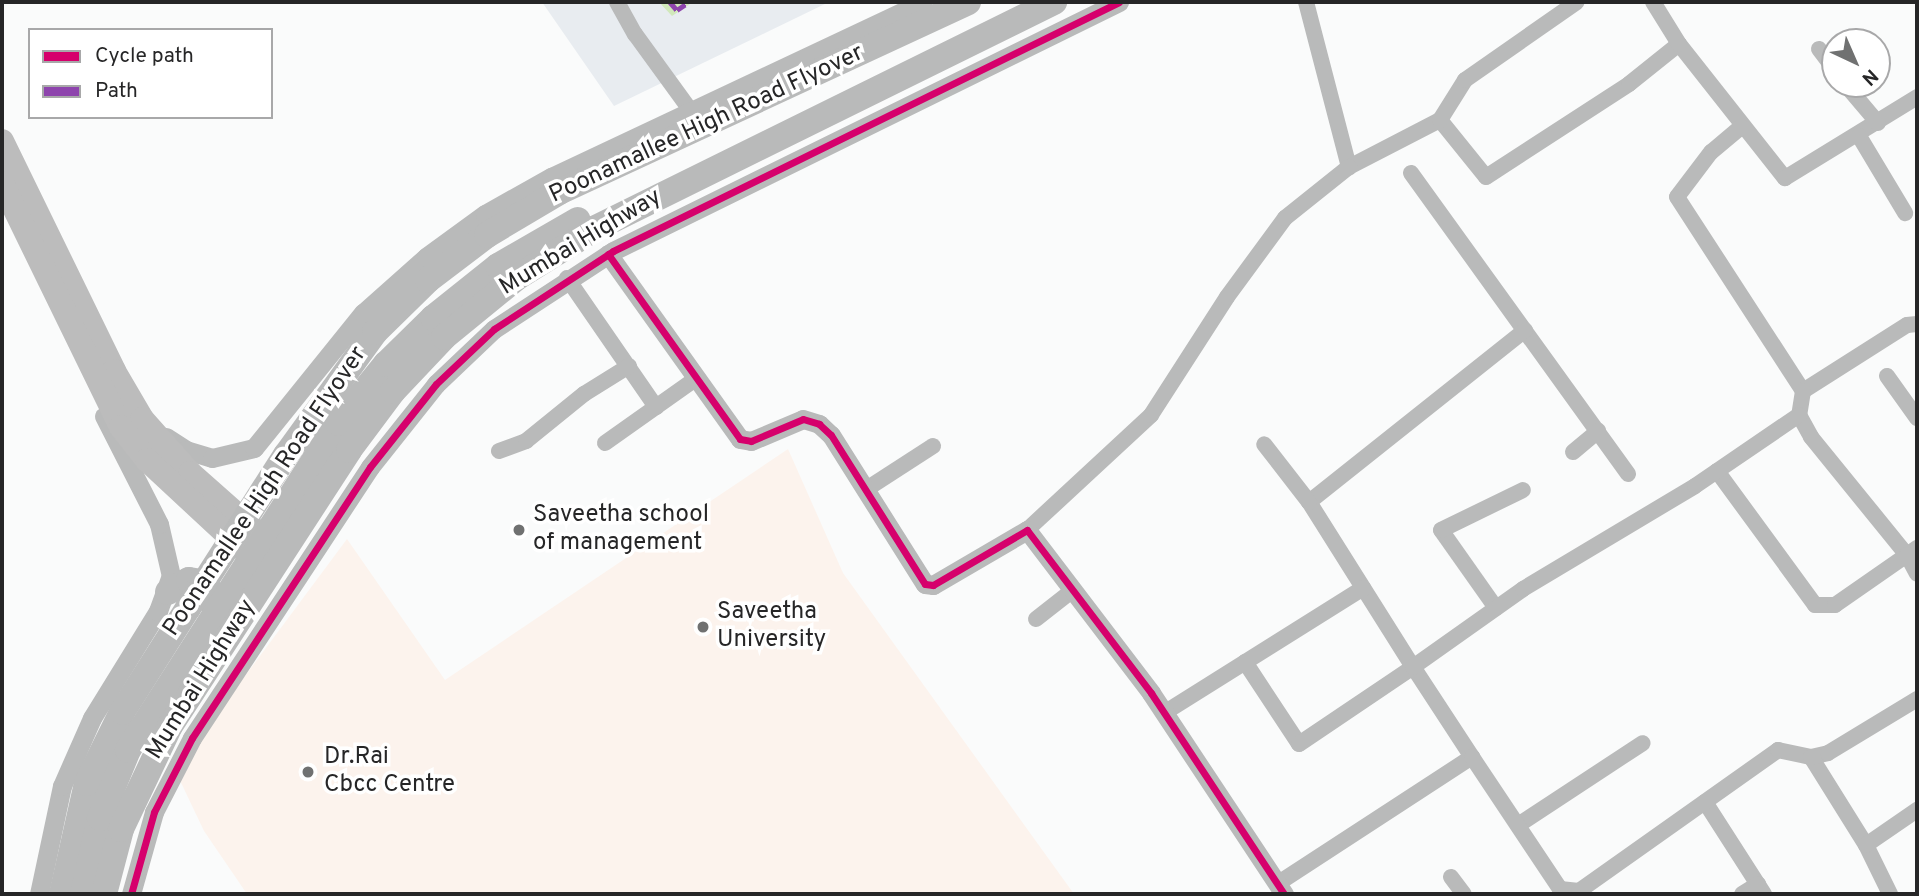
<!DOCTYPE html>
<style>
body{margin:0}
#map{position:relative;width:1919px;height:896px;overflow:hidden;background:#fafbfb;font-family:Overpass,sans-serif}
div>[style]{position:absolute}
.built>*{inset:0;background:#e8ecf0}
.education>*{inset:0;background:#fcf3ed}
.green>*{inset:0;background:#d1e8bb}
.minor>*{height:16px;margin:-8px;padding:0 8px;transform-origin:8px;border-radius:8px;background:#b9baba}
.tertiary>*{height:19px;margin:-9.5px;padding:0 9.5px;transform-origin:9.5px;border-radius:9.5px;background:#b9baba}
.primary>*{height:24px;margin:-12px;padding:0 12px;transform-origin:12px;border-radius:12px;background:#bcbcbc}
.trunk>*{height:26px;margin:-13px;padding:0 13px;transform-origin:13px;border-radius:13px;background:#b9baba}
.trunk-bridge>*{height:26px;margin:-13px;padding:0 13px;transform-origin:13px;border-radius:13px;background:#b9baba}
.quiet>*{height:5px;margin-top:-2.5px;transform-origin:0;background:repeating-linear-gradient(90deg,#8e44ad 0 10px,transparent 0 15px)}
.cycleway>*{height:7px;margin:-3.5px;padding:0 3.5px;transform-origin:3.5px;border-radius:3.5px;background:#d6006c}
.dots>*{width:19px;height:19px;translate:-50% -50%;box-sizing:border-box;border:4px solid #fff;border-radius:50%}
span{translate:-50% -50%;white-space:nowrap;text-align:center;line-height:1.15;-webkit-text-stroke:7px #fff;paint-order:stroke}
.street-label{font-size:24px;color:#262627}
.poi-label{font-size:24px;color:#262627}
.left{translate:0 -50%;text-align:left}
.frame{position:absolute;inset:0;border:4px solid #262627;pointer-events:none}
.legend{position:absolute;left:28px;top:28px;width:245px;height:91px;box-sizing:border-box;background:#fff;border:2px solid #a8a8a9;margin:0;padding:9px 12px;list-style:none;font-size:21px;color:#262627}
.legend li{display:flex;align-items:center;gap:14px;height:35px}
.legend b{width:35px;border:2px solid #a8a8a9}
.north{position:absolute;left:1821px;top:28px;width:70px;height:70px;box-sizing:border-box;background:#fff;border:2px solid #a8a8a9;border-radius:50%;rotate:136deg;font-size:19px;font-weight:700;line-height:28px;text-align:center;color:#262627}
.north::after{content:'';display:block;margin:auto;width:24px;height:32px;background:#707171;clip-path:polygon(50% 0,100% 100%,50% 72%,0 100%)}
</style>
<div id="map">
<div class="built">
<i style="clip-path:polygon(542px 2px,829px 2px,614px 106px)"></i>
</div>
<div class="education">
<i style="clip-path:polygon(788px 449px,843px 573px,1074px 894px,247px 894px,204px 831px,175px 770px,347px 539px,445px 680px)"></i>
</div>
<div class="green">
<i style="clip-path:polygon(659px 2px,693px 2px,672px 16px)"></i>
</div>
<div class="minor">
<i style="left:617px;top:2px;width:37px;rotate:61deg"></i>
<i style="left:635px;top:34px;width:95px;rotate:54deg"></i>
<i style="left:1306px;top:2px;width:171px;rotate:75.4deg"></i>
<i style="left:1349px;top:167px;width:102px;rotate:-27.3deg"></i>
<i style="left:1440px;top:120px;width:73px;rotate:51.1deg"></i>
<i style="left:1486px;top:177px;width:171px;rotate:-33deg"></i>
<i style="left:1629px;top:84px;width:64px;rotate:-38.7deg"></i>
<i style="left:1679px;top:44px;width:171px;rotate:51.7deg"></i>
<i style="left:1785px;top:178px;width:155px;rotate:-31.5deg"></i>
<i style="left:1653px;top:2px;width:49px;rotate:58.2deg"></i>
<i style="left:1819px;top:49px;width:26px;rotate:53deg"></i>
<i style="left:1845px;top:84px;width:51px;rotate:49.8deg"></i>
<i style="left:1440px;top:120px;width:47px;rotate:-58deg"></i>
<i style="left:1465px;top:80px;width:136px;rotate:-34.9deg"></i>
<i style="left:1741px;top:127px;width:39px;rotate:140deg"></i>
<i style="left:1711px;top:152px;width:56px;rotate:127.1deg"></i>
<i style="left:1677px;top:197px;width:231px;rotate:57deg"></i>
<i style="left:1803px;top:391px;width:123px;rotate:-32.4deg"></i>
<i style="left:1907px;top:325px;width:10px;rotate:-6deg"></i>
<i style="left:1859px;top:136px;width:90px;rotate:59.1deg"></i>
<i style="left:1411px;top:173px;width:371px;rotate:54.2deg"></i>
<i style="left:567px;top:278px;width:157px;rotate:55.4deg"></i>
<i style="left:1887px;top:376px;width:52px;rotate:54.5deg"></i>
<i style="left:1803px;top:391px;width:24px;rotate:99deg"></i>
<i style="left:1799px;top:415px;width:25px;rotate:61deg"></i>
<i style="left:1811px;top:437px;width:152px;rotate:50.9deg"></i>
<i style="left:1907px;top:555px;width:12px;rotate:-35deg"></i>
<i style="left:605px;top:443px;width:109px;rotate:-35.3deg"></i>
<i style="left:499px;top:451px;width:29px;rotate:-20deg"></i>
<i style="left:526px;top:441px;width:75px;rotate:-39deg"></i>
<i style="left:584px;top:394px;width:53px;rotate:-31.9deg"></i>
<i style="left:1573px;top:452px;width:33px;rotate:-40deg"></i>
<i style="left:1717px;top:471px;width:166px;rotate:53.8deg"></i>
<i style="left:1815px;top:605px;width:20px"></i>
<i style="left:1835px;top:605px;width:88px;rotate:-34.8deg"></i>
<i style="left:1907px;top:555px;width:21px;rotate:62deg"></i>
<i style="left:865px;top:490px;width:81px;rotate:-32.9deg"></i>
<i style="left:1309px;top:502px;width:276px;rotate:-38.5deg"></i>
<i style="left:1027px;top:530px;width:169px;rotate:-42.8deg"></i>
<i style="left:1151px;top:415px;width:140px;rotate:-57.2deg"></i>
<i style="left:1227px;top:297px;width:98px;rotate:-53.7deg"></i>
<i style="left:1285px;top:218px;width:82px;rotate:-38.6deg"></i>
<i style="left:1496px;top:608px;width:95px;rotate:-125.2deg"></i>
<i style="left:1441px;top:530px;width:91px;rotate:-26deg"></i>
<i style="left:1036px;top:619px;width:47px;rotate:-38.1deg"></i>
<i style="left:1245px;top:662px;width:98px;rotate:56.6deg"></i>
<i style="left:1299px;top:744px;width:138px;rotate:-34deg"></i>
<i style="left:1413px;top:667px;width:195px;rotate:-122.2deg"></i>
<i style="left:1309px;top:502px;width:73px;rotate:-127.8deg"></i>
<i style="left:1164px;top:713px;width:235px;rotate:-32.1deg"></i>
<i style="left:1472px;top:757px;width:108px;rotate:-123.2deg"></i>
<i style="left:1413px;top:667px;width:135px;rotate:-35.3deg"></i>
<i style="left:1523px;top:589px;width:200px;rotate:-30.9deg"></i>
<i style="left:1695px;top:486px;width:126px;rotate:-34.3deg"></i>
<i style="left:1811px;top:757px;width:104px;rotate:58deg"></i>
<i style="left:1866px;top:845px;width:55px;rotate:63.9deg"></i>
<i style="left:1705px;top:802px;width:109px;rotate:57.3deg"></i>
<i style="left:1518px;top:825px;width:149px;rotate:-33.3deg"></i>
<i style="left:1866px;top:845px;width:62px;rotate:-34.5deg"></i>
<i style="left:1451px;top:877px;width:21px;rotate:53deg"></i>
<i style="left:1277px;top:884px;width:233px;rotate:-33.1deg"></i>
<i style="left:1472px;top:757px;width:159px;rotate:56.3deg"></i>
<i style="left:1560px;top:889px;width:19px;rotate:6deg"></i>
<i style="left:1579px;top:891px;width:244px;rotate:-35.3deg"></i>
<i style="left:1778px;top:750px;width:34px;rotate:12deg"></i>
<i style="left:1811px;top:757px;width:17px;rotate:-13deg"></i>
<i style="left:1828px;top:753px;width:104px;rotate:-31.2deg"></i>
<i style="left:1742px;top:894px;width:19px;rotate:-32deg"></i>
</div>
<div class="tertiary">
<i style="left:608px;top:254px;width:227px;rotate:54.5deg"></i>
<i style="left:740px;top:439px;width:11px;rotate:10deg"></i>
<i style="left:751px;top:441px;width:56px;rotate:-22.9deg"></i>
<i style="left:803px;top:419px;width:17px;rotate:17deg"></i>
<i style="left:819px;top:424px;width:16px;rotate:43deg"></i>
<i style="left:831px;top:435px;width:176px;rotate:57.8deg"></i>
<i style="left:925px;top:584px;width:8px;rotate:7deg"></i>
<i style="left:933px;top:585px;width:109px;rotate:-30.3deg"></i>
<i style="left:1027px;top:530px;width:205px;rotate:52.7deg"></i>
<i style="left:1151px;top:693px;width:241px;rotate:56.5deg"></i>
<i style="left:166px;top:437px;width:24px;rotate:33deg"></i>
<i style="left:186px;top:450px;width:27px;rotate:17deg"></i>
<i style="left:212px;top:458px;width:43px;rotate:-13.4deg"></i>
<i style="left:254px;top:448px;width:174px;rotate:-51.1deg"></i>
<i style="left:363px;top:313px;width:84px;rotate:-41.6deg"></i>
<i style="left:426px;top:257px;width:73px;rotate:-36.1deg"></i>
<i style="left:485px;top:214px;width:76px;rotate:-29.3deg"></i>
<i style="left:551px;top:177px;width:411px;rotate:-25.2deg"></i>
<i style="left:39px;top:894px;width:110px;rotate:-78deg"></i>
<i style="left:62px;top:786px;width:74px;rotate:-66.2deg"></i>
<i style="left:92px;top:718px;width:126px;rotate:-58.3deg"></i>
<i style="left:158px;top:611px;width:37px;rotate:-70deg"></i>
<i style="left:171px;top:576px;width:53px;rotate:-103deg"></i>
<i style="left:159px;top:524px;width:121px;rotate:-117deg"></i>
<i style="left:131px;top:894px;width:85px;rotate:-74.3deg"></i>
<i style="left:154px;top:812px;width:83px;rotate:-62.8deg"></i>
<i style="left:192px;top:738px;width:324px;rotate:-56.7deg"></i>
<i style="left:370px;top:467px;width:106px;rotate:-51.5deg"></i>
<i style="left:436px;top:384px;width:80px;rotate:-43.5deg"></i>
<i style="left:494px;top:329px;width:142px;rotate:-33.2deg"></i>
<i style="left:613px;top:251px;width:564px;rotate:-26.2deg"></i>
</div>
<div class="primary">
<i style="left:2px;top:141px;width:256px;rotate:64deg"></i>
<i style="left:114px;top:371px;width:56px;rotate:59.7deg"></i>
<i style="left:142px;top:419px;width:72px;rotate:48.4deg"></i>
<i style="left:190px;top:473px;width:92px;rotate:41.5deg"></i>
<i style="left:2px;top:183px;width:271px;rotate:64deg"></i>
<i style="left:121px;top:427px;width:42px;rotate:51.8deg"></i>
<i style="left:147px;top:460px;width:137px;rotate:42.9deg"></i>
</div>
<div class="trunk">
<i style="left:286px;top:455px;width:152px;rotate:-54.1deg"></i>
<i style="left:375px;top:332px;width:74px;rotate:-44.5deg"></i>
<i style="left:428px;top:280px;width:74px;rotate:-37.3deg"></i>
<i style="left:487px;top:235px;width:84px;rotate:-30.8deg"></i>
<i style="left:559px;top:192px;width:451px;rotate:-24.9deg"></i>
<i style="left:168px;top:592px;width:24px;rotate:-30deg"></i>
<i style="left:189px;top:580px;width:11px;rotate:10deg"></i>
<i style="left:200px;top:582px;width:10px;rotate:37deg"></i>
<i style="left:208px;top:588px;width:16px;rotate:75deg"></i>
<i style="left:62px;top:894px;width:114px;rotate:-77.3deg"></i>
<i style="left:87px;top:783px;width:79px;rotate:-63.8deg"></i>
<i style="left:122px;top:712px;width:123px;rotate:-57.6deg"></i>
<i style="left:83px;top:894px;width:78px;rotate:-77.4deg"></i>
<i style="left:100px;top:818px;width:74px;rotate:-67.6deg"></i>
<i style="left:128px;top:750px;width:389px;rotate:-57.3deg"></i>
<i style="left:338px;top:423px;width:76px;rotate:-50.9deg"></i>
<i style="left:386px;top:364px;width:66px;rotate:-44.4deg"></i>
<i style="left:433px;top:318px;width:83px;rotate:-38.7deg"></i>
<i style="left:498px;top:266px;width:92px;rotate:-29.9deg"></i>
<i style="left:104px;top:894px;width:67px;rotate:-75.3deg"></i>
<i style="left:121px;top:829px;width:114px;rotate:-64.6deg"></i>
<i style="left:170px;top:726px;width:329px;rotate:-57deg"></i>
<i style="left:349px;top:450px;width:74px;rotate:-53.3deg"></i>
<i style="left:393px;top:391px;width:74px;rotate:-46.6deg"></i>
<i style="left:444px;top:337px;width:93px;rotate:-39.3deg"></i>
<i style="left:516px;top:278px;width:94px;rotate:-32deg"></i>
<i style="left:596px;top:228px;width:511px;rotate:-26.26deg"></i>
</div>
<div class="trunk-bridge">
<i style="left:188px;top:608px;width:182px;rotate:-57.4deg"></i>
</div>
<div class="quiet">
<i style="left:670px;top:2px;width:11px;rotate:49deg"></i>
<i style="left:677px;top:10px;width:14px;rotate:-34deg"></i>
</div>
<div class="cycleway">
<i style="left:608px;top:254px;width:227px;rotate:54.5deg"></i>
<i style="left:740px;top:439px;width:11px;rotate:10deg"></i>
<i style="left:751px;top:441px;width:56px;rotate:-22.9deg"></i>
<i style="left:803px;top:419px;width:17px;rotate:17deg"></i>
<i style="left:819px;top:424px;width:16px;rotate:43deg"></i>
<i style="left:831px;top:435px;width:176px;rotate:57.8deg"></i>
<i style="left:925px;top:584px;width:8px;rotate:7deg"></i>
<i style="left:933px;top:585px;width:109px;rotate:-30.3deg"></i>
<i style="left:1027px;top:530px;width:205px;rotate:52.7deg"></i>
<i style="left:1151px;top:693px;width:241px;rotate:56.5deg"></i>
<i style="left:131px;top:894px;width:85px;rotate:-74.3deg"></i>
<i style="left:154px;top:812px;width:83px;rotate:-62.8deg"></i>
<i style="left:192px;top:738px;width:324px;rotate:-56.7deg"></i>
<i style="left:370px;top:467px;width:106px;rotate:-51.5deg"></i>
<i style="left:436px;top:384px;width:80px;rotate:-43.5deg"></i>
<i style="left:494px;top:329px;width:142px;rotate:-33.2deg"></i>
<i style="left:613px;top:251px;width:564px;rotate:-26.2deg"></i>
</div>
<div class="dots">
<i style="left:519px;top:530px;background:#707171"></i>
<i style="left:703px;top:627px;background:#707171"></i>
<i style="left:308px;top:772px;background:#707171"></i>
</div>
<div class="street-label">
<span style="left:707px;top:125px;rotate:-25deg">Poonamallee High Road Flyover</span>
<span style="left:581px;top:243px;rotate:-31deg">Mumbai Highway</span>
<span style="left:266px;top:492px;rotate:-56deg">Poonamallee High Road Flyover</span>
<span style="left:202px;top:680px;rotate:-58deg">Mumbai Highway</span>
</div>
<div class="poi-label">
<span class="left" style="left:533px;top:530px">Saveetha school<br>of management</span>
<span class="left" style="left:717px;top:627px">Saveetha<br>University</span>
<span class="left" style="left:324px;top:772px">Dr.Rai<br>Cbcc Centre</span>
</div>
<div class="frame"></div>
<ul class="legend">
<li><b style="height:9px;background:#d6006c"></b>Cycle path</li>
<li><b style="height:9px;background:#8e44ad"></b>Path</li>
</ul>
<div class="north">N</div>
</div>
